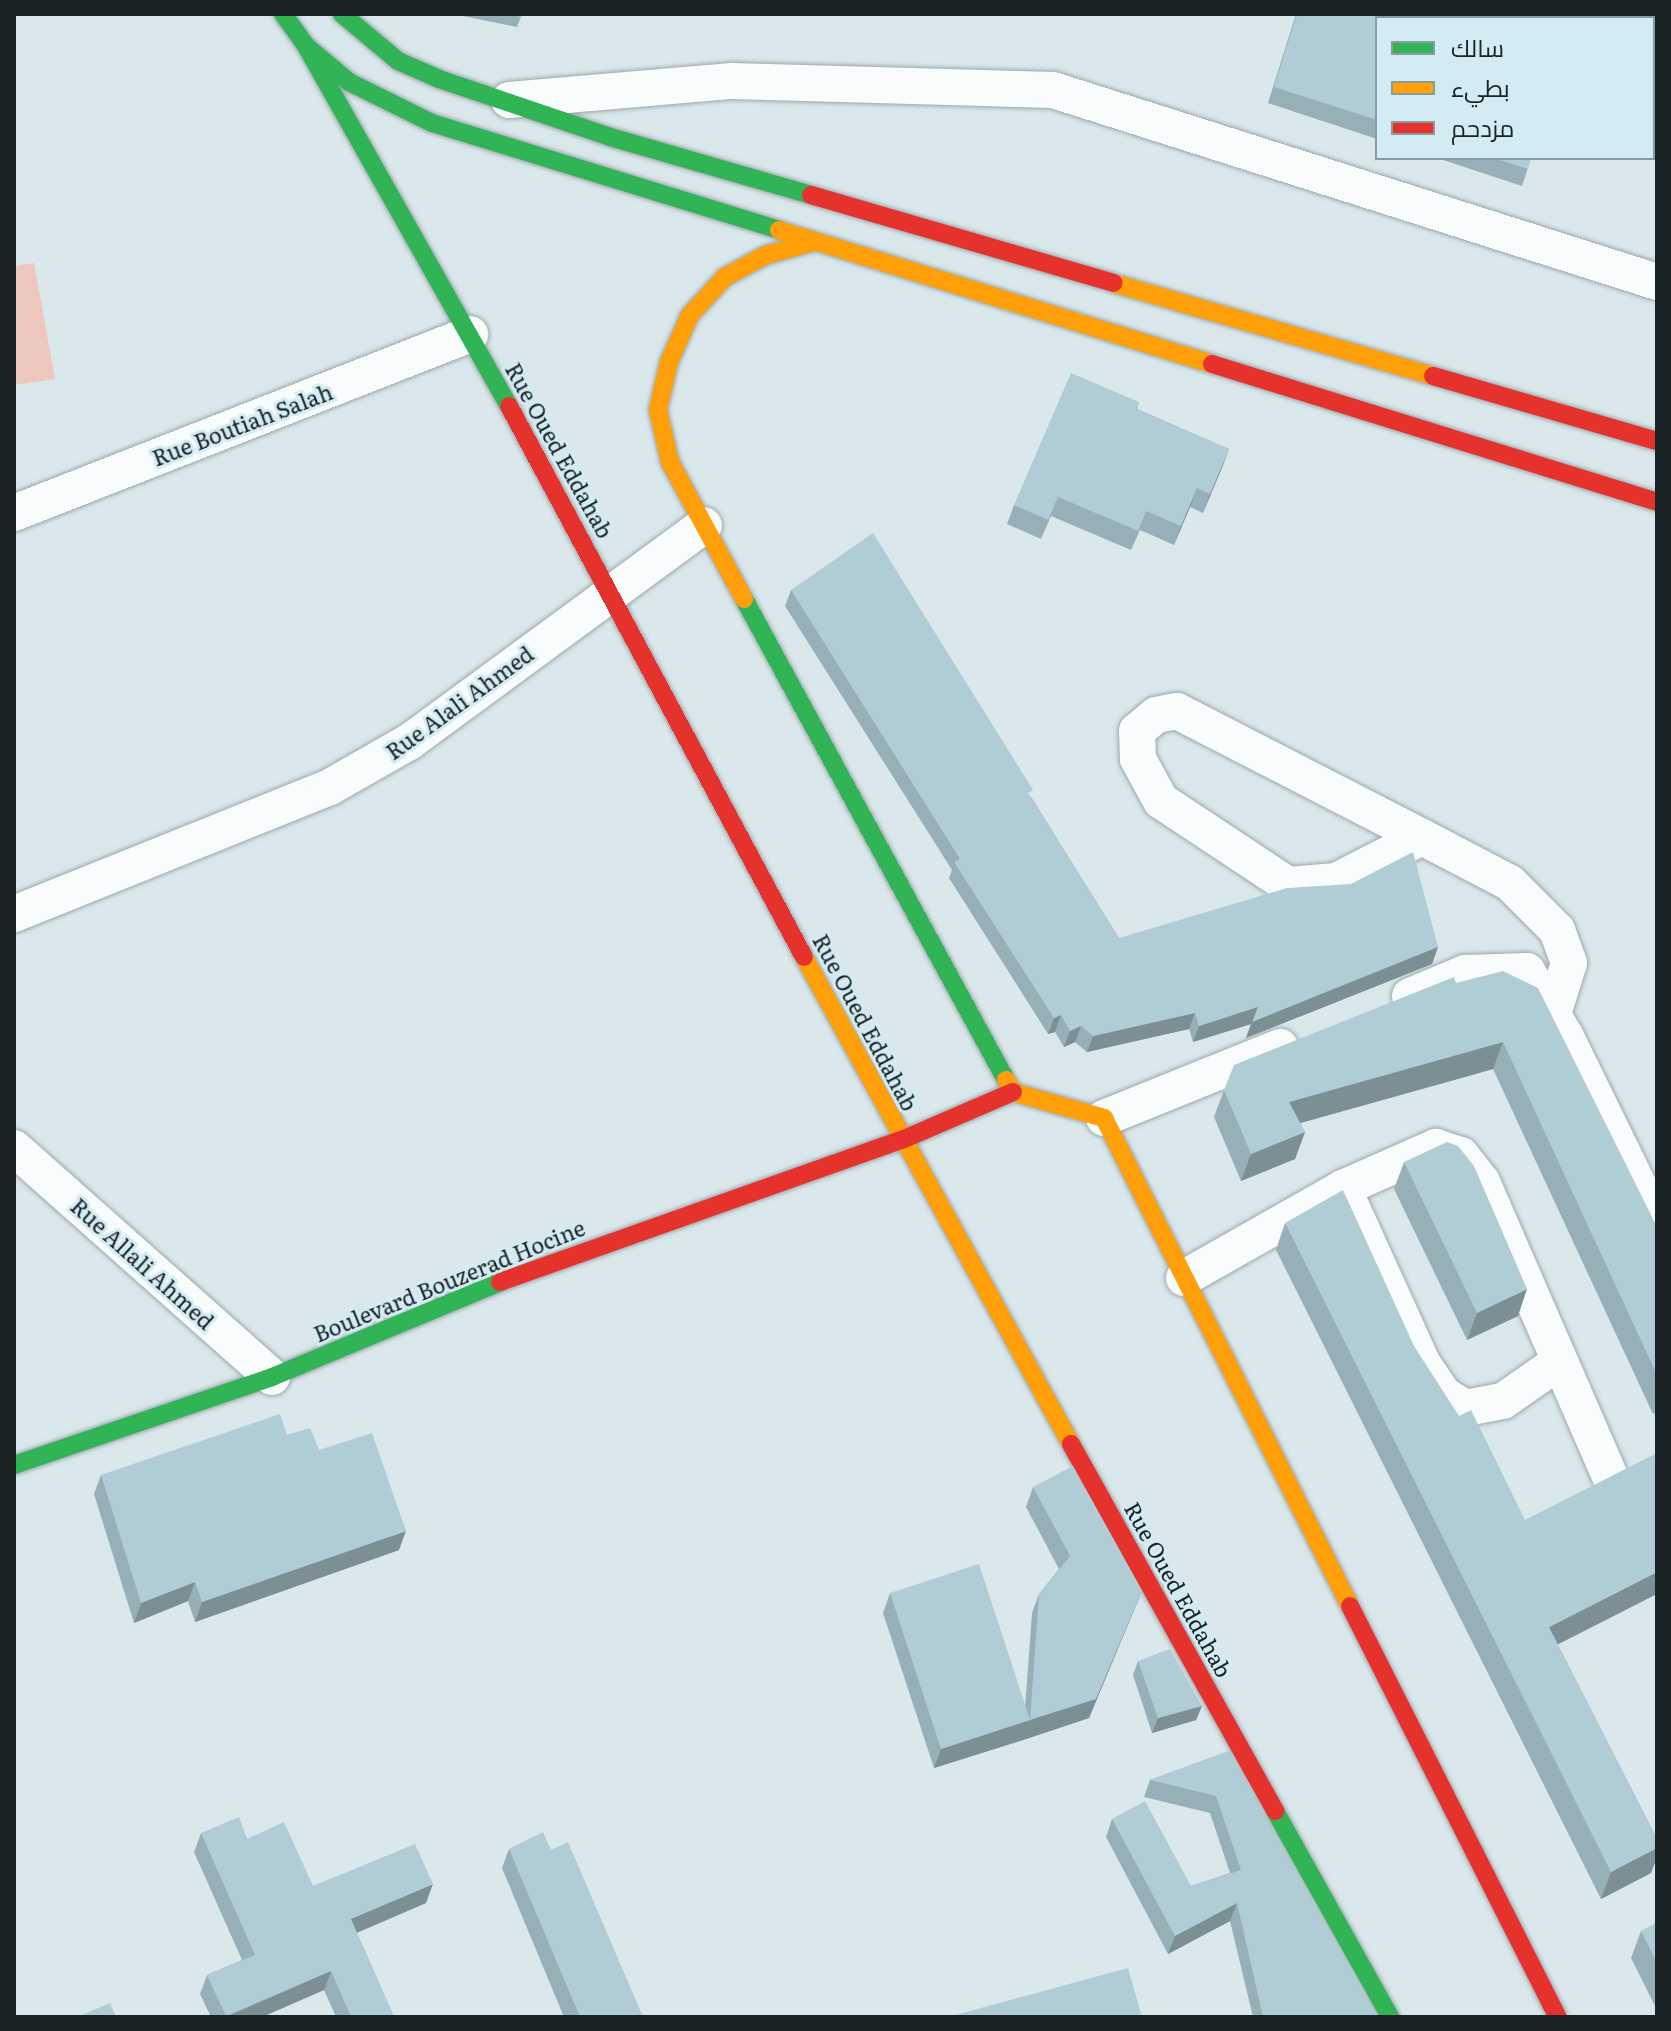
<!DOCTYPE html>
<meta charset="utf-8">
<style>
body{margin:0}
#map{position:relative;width:1671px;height:2031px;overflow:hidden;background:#dae8ec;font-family:Literata,Cairo,serif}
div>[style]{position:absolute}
.green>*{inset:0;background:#edc6bd}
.roads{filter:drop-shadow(0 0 2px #9ea8ac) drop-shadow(0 0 2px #9ea8ac)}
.street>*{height:36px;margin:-18px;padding:0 18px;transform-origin:18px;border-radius:18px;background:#f9fcfc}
.fast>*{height:18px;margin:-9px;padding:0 9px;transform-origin:9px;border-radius:9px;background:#30b455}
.slow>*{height:18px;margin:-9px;padding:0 9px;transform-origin:9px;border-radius:9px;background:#ff9f0a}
.jam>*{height:18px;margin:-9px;padding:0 9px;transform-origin:9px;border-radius:9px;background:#e5322d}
.wall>*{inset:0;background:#97afb6}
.shaded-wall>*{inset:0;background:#7b8f94}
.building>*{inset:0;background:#b0ccd4}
span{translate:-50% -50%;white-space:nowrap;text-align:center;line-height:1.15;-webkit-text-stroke:6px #d3ebf3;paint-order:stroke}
.street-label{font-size:22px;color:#192224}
.frame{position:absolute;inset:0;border:16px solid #192224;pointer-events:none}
.legend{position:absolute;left:1375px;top:16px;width:280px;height:144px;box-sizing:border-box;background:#d3ebf3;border:2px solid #899ba0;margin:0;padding:10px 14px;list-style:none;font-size:24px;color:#192224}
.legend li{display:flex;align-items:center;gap:16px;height:40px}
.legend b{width:40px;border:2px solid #899ba0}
</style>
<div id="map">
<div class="green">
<i style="clip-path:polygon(34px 263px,55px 379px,14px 385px,14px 266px)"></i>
</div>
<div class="roads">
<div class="street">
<i style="left:509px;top:100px;width:224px;rotate:-4.9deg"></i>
<i style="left:732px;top:81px;width:321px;rotate:1.6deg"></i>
<i style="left:1053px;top:90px;width:634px;rotate:17.63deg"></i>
<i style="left:14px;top:513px;width:490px;rotate:-21.4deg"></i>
<i style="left:1422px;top:837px;width:97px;rotate:152.9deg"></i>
<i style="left:1336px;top:881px;width:48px;rotate:175.2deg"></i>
<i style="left:1288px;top:885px;width:152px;rotate:-146.5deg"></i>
<i style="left:1161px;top:801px;width:48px;rotate:-118.7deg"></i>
<i style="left:1138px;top:759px;width:28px;rotate:-92deg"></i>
<i style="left:1137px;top:731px;width:25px;rotate:-40deg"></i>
<i style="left:1156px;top:715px;width:21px;rotate:-11deg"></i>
<i style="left:1177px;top:711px;width:276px;rotate:27.2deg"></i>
<i style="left:1422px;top:837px;width:99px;rotate:27.6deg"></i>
<i style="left:1510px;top:883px;width:66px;rotate:45deg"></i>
<i style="left:1557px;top:930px;width:35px;rotate:70deg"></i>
<i style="left:1569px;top:963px;width:53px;rotate:107.4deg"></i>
<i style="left:14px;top:914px;width:341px;rotate:-21.9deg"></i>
<i style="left:330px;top:787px;width:91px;rotate:-29.7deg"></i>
<i style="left:409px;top:742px;width:366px;rotate:-36.3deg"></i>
<i style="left:1410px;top:996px;width:60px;rotate:-22.7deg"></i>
<i style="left:1465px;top:973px;width:62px;rotate:-1.8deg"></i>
<i style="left:1527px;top:971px;width:77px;rotate:59.4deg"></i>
<i style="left:1566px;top:1037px;width:207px;rotate:63.9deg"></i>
<i style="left:1104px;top:1118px;width:190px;rotate:-22deg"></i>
<i style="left:14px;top:1148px;width:345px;rotate:41.6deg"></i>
<i style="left:1343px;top:1188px;width:193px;rotate:65.6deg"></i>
<i style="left:1423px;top:1364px;width:37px;rotate:56deg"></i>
<i style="left:1444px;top:1395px;width:26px;rotate:31deg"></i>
<i style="left:1466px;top:1408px;width:38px;rotate:-11deg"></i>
<i style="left:1503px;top:1401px;width:68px;rotate:-34.9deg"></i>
<i style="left:1184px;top:1278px;width:183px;rotate:-29.5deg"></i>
<i style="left:1343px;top:1188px;width:102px;rotate:-23.8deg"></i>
<i style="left:1436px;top:1147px;width:26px;rotate:18deg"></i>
<i style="left:1461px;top:1155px;width:34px;rotate:52deg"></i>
<i style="left:1482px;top:1182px;width:323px;rotate:66.5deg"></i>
</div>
<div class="fast">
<i style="left:283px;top:14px;width:39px;rotate:54deg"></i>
<i style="left:306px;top:46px;width:56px;rotate:39.9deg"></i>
<i style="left:349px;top:82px;width:93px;rotate:26.3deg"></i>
<i style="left:432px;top:123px;width:363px;rotate:17.1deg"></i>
<i style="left:342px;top:14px;width:73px;rotate:40deg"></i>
<i style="left:398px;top:61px;width:45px;rotate:23.7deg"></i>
<i style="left:439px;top:79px;width:181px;rotate:18.7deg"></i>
<i style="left:610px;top:137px;width:209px;rotate:16.1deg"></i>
<i style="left:306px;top:46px;width:413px;rotate:60.6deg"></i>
<i style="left:744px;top:599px;width:548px;rotate:61.42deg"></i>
<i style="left:14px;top:1465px;width:273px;rotate:-18.8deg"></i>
<i style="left:272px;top:1377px;width:247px;rotate:-22.6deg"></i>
<i style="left:1275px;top:1811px;width:236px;rotate:60.8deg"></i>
</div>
<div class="slow">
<i style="left:779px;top:230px;width:453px;rotate:17.2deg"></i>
<i style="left:1113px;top:283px;width:333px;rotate:16.2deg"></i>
<i style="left:744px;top:599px;width:156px;rotate:-118.4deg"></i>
<i style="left:670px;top:462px;width:53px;rotate:-103deg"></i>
<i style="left:658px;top:410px;width:49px;rotate:-77.1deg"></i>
<i style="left:669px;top:362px;width:51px;rotate:-65.9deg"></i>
<i style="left:690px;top:315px;width:52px;rotate:-47.4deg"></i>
<i style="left:725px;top:277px;width:47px;rotate:-28.2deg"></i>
<i style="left:766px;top:255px;width:46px;rotate:-15.3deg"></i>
<i style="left:804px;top:957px;width:555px;rotate:61.27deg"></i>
<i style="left:1006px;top:1080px;width:14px;rotate:60deg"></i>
<i style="left:1013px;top:1092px;width:95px;rotate:15.9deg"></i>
<i style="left:1104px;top:1118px;width:546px;rotate:63.25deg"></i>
</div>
<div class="jam">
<i style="left:811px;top:195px;width:315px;rotate:16.2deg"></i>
<i style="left:1212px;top:364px;width:466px;rotate:17.2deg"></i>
<i style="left:1433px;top:376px;width:233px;rotate:16.2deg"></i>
<i style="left:509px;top:406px;width:625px;rotate:61.84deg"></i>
<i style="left:500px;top:1282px;width:426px;rotate:-19.5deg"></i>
<i style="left:902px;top:1140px;width:121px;rotate:-23.4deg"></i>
<i style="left:1071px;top:1444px;width:420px;rotate:60.9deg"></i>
<i style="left:1350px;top:1606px;width:461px;rotate:63.2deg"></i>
</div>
</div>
<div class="wall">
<i style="clip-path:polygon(453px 14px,522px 14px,517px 27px)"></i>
<i style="clip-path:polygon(1296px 14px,1481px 14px,1377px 18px,1377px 139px,1268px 103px)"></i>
<i style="clip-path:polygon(1437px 158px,1531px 158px,1522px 186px)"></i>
<i style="clip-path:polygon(1139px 402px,1137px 409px,1229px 449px,1203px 513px,1190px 507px,1174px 545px,1140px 530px,1131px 550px,1051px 516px,1041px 539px,1007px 524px,1014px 505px)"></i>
<i style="clip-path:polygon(791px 590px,1031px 797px,1119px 938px,1438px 947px,1432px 964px,1246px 1038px,1251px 1024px,1193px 1042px,1189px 1029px,1087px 1052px,1075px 1042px,1064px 1047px,1055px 1032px,1048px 1034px,949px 878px,952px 870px,785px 606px)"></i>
<i style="clip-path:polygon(1456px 983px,1657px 1227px,1657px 1412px,1653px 1414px,1493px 1069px,1300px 1123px,1305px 1132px,1295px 1159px,1241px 1181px,1214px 1117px,1224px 1090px)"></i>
<i style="clip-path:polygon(1404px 1162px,1518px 1316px,1467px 1340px,1394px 1189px)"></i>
<i style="clip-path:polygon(1285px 1223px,1414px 1346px,1558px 1645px,1657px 1839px,1657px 1857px,1651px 1873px,1601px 1899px,1276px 1250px)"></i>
<i style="clip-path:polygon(319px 1450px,399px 1550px,195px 1622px,188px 1601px,134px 1623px,94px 1494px,101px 1475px)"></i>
<i style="clip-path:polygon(1033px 1487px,1142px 1591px,1089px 1718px,1023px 1740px,1023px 1738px,1023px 1740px,934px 1768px,883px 1613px,890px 1593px,1025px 1708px,1032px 1613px,1039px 1594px,1059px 1569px,1026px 1507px)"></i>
<i style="clip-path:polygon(1138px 1661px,1202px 1706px,1196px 1720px,1152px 1733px,1133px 1675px)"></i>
<i style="clip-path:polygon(1229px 1751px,1375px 2012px,1381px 2017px,1253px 2017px,1230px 1921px,1168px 1954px,1106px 1837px,1112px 1819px,1191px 1886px,1230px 1873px,1210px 1813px,1144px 1797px,1150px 1780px)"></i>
<i style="clip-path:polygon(201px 1833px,247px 1839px,313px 1886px,426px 1903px,357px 1933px,394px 2017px,336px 2017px,324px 1990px,262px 2017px,211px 2017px,200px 1994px,207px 1975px,242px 1960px,194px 1852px)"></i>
<i style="clip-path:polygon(509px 1849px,551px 1850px,643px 2017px,564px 2017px,502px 1868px)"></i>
<i style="clip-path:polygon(1657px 1923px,1657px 2010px,1631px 1958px,1641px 1931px)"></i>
</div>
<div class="shaded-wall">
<i style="clip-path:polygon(1229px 449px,1222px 468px,1203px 513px,1210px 494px)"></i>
<i style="clip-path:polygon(1197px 488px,1190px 507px,1174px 545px,1181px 526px)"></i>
<i style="clip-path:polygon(1438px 947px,1432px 964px,1246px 1038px,1251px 1024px,1193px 1042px,1199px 1026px)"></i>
<i style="clip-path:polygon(1195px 1013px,1189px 1029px,1087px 1052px,1093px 1036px)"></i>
<i style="clip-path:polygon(1061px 1015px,1055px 1032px,1048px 1034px,1054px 1018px)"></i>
<i style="clip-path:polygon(1081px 1026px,1075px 1042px,1064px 1047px,1070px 1031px)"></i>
<i style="clip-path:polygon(1503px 1042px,1493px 1069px,1279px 1129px,1289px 1102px)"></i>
<i style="clip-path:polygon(1305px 1132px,1295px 1159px,1241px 1181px,1251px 1154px)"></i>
<i style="clip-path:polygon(1527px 1289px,1518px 1316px,1467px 1340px,1477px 1313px)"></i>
<i style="clip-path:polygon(406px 1531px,399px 1550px,195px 1622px,202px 1602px)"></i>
<i style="clip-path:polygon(1657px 1572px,1657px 1594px,1539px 1654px,1549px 1627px)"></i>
<i style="clip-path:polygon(195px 1582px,188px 1601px,134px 1623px,141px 1603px)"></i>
<i style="clip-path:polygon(1142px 1591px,1089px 1718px,1023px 1740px,1030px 1720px)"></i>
<i style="clip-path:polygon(1202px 1706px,1196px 1720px,1152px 1733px,1158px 1718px)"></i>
<i style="clip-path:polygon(1030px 1720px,1023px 1740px,934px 1768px,941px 1749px)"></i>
<i style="clip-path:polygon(1657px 1848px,1657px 1857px,1651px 1873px,1601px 1899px,1611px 1872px)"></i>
<i style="clip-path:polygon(433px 1884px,426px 1903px,344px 1938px,351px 1919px)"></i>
<i style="clip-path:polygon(1237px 1903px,1230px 1921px,1168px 1954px,1175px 1936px)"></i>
<i style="clip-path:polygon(331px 1971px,324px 1990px,262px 2017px,226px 2017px)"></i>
</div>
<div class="building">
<i style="clip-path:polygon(505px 14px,522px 14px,521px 17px)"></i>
<i style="clip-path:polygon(1297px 14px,1481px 14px,1493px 18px,1377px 18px,1377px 120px,1274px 87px)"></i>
<i style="clip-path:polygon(1493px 158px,1531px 158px,1528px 169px)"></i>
<i style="clip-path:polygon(1071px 373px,1139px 402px,1136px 409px,1229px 449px,1210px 494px,1197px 488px,1181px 526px,1146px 511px,1138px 531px,1058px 497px,1048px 520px,1014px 505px)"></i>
<i style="clip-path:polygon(873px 533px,1033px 790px,1028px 793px,1119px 938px,1287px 888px,1351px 884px,1413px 852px,1438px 947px,1252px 1022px,1258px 1007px,1199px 1026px,1195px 1013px,1093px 1036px,1081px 1026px,1070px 1031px,1061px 1015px,1054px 1018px,954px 862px,960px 859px,791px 590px)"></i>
<i style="clip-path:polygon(1503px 971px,1538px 988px,1657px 1227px,1657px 1375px,1503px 1042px,1289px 1102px,1305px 1132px,1251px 1154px,1224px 1090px,1234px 1065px,1454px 977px,1456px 983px)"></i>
<i style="clip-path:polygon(1447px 1142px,1458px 1146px,1474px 1166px,1527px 1289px,1477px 1313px,1404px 1162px)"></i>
<i style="clip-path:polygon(1343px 1190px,1414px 1346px,1459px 1416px,1471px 1410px,1525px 1520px,1657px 1453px,1657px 1572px,1549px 1627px,1657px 1839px,1657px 1848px,1611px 1872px,1285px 1223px)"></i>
<i style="clip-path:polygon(280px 1414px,287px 1435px,310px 1428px,319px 1450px,372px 1433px,406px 1531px,202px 1602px,195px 1582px,141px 1603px,101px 1475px)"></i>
<i style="clip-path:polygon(1073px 1466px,1142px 1591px,1096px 1699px,1030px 1720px,1039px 1594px,1070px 1556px,1033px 1487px)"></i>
<i style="clip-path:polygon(979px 1564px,1030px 1720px,941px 1749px,890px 1593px)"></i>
<i style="clip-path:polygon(1170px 1649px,1202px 1706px,1158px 1718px,1138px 1661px)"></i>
<i style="clip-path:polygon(1229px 1751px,1375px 2012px,1381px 2017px,1263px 2017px,1237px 1903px,1175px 1936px,1112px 1819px,1145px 1801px,1191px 1886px,1241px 1870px,1216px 1796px,1150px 1780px)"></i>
<i style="clip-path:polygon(239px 1817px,247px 1839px,284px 1822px,313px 1886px,415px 1844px,433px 1884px,351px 1919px,394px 2017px,351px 2017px,331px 1971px,226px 2016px,207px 1975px,255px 1955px,201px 1833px)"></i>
<i style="clip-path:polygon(543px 1832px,551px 1850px,568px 1842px,643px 2017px,580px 2017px,509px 1849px)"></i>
<i style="clip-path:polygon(1657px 1923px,1657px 1963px,1641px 1931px)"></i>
<i style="clip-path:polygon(1128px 1968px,1142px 2017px,948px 2017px)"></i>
<i style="clip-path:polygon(110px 2003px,116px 2017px,77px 2017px)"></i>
</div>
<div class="street-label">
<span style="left:242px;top:424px;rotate:-21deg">Rue Boutiah Salah</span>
<span style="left:560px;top:450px;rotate:61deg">Rue Oued Eddahab</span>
<span style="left:459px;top:702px;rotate:-36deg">Rue Alali Ahmed</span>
<span style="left:866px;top:1022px;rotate:62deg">Rue Oued Eddahab</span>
<span style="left:143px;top:1263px;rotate:42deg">Rue Allali Ahmed</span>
<span style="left:449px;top:1280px;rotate:-22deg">Boulevard Bouzerad Hocine</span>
<span style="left:1179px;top:1589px;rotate:61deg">Rue Oued Eddahab</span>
</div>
<div class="frame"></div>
<ul class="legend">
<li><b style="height:10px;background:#30b455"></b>سالك</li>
<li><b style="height:10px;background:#ff9f0a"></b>بطيء</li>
<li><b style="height:10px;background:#e5322d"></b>مزدحم</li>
</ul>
</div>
